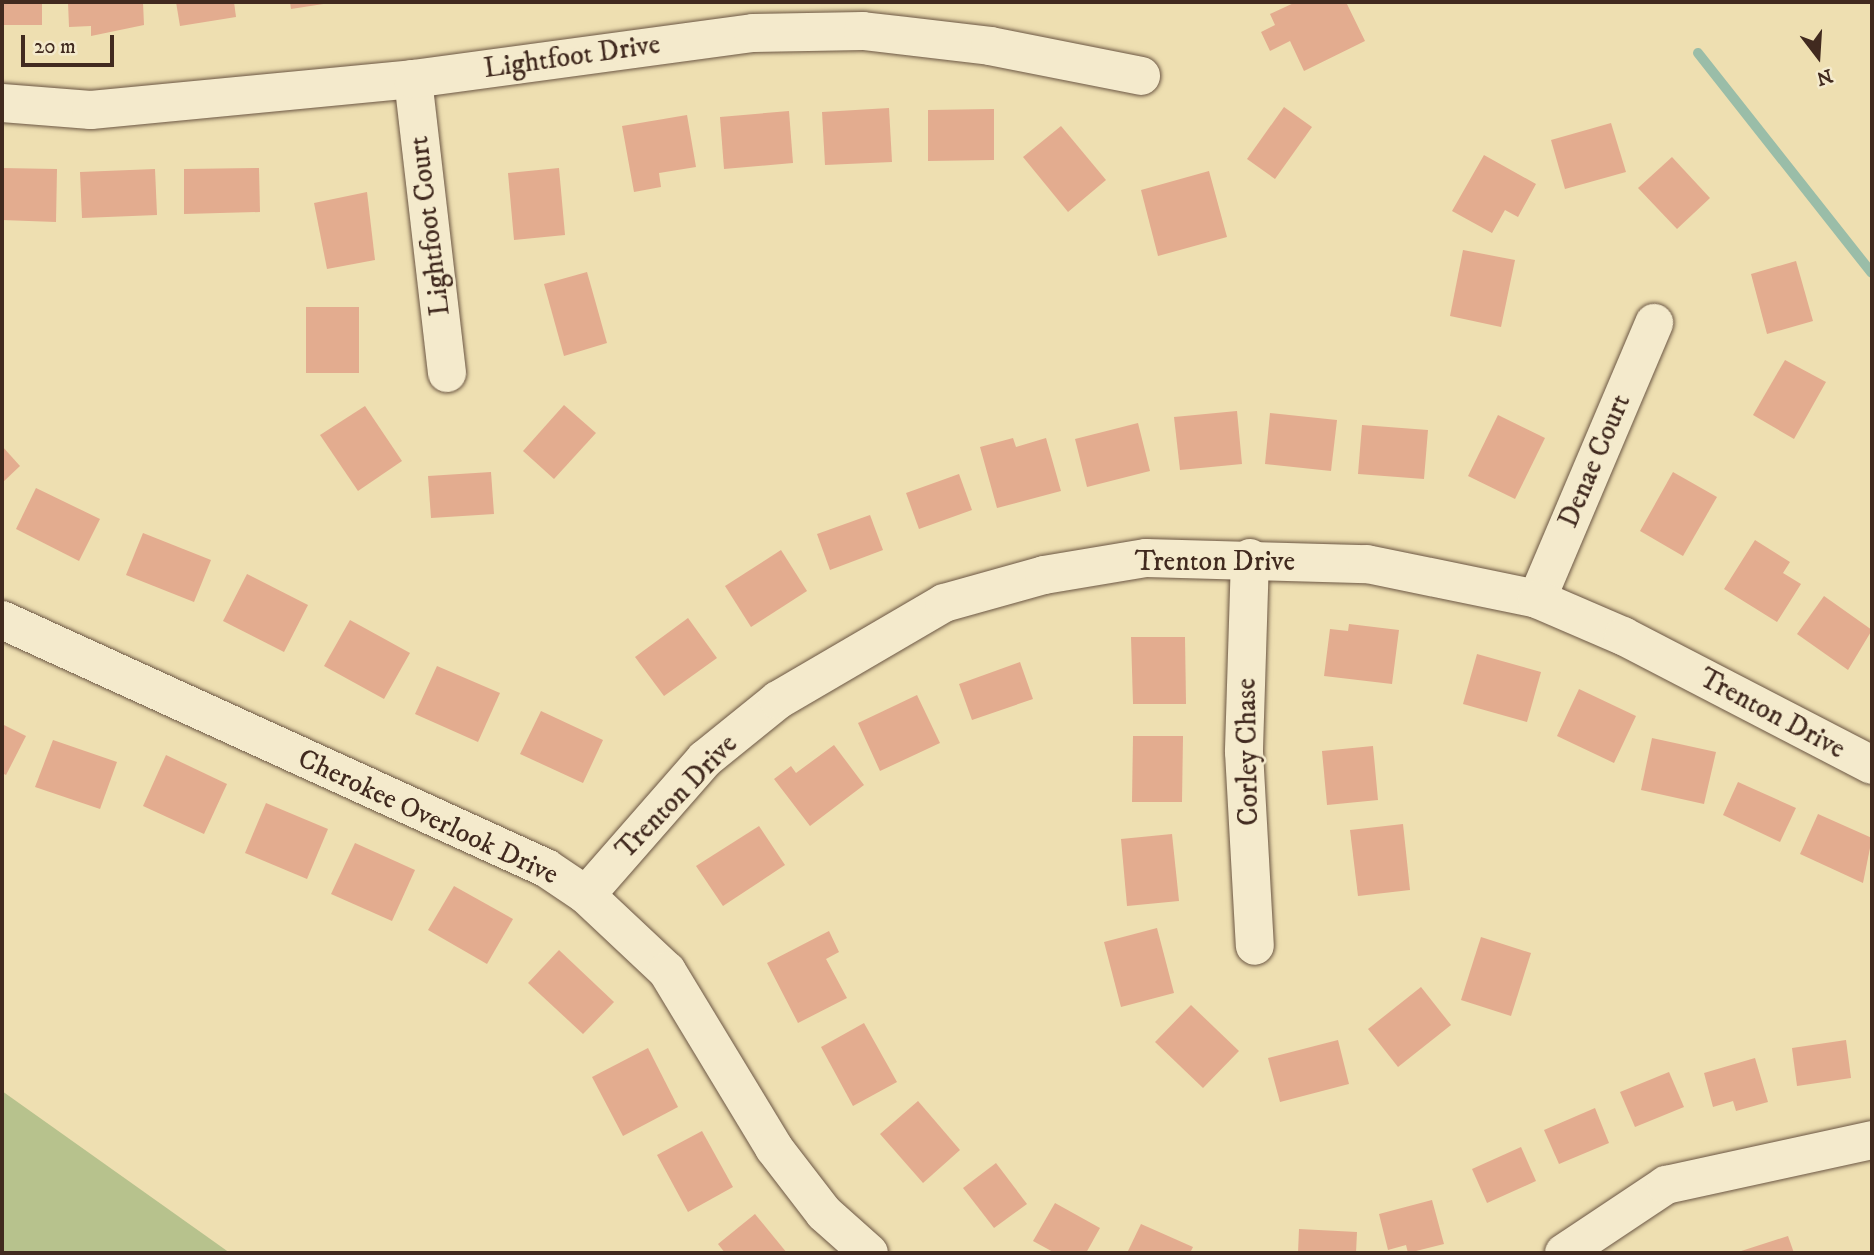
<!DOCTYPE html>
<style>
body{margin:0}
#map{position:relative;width:1874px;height:1255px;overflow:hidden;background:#eedfb1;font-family:"IM FELL DW Pica",serif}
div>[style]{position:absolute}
.green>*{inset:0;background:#b7c28d}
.stream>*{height:10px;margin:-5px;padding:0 5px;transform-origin:5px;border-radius:5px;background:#9abda8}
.building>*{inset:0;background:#e3ac8f}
.roads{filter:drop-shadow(0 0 2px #6c5744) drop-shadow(0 0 2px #6c5744)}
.minor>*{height:38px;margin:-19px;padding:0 19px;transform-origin:19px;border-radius:19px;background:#f4eacc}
span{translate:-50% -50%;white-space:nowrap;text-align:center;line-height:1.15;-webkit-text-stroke:5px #f4eacc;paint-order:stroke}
.street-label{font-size:28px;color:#412a1f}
.frame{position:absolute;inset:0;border:4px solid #412a1f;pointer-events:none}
.north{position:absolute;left:1783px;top:21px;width:70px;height:70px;-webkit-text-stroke:5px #f4eacc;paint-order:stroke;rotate:163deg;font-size:19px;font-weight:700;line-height:28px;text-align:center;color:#412a1f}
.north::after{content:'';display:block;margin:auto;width:24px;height:32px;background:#412a1f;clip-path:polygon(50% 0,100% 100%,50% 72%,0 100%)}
.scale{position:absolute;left:21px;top:35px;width:93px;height:32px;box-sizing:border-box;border:4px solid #412a1f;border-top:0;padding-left:9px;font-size:21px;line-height:24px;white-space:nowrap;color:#412a1f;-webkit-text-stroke:5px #f4eacc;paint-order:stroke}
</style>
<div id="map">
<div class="green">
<i style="clip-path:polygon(2px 1091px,230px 1253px,2px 1253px)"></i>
</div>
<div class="stream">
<i style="left:1698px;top:53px;width:280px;rotate:51.7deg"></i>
</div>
<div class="building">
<i style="clip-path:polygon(2px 2px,42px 2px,42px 25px,2px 25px)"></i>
<i style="clip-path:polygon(68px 2px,143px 2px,144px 25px,91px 36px,91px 26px,69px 27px)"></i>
<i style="clip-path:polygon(176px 2px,234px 2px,236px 17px,180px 26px)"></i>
<i style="clip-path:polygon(290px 2px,330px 2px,330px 3px,291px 9px)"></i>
<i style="clip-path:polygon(1296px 2px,1346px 2px,1365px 41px,1304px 71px,1290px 41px,1270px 51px,1261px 32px,1275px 25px,1270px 14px)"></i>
<i style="clip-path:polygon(1284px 107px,1312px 127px,1275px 179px,1247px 159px)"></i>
<i style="clip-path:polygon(889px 108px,892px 162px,825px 165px,822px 112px)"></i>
<i style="clip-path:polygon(994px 109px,994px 160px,928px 161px,928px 110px)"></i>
<i style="clip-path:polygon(789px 111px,793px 163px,724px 169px,720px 117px)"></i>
<i style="clip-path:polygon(687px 115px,696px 167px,659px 173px,661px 187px,634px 192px,622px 126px)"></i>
<i style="clip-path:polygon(1611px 123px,1626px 172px,1565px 189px,1551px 140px)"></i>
<i style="clip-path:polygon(1061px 126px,1106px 180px,1068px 212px,1023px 157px)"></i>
<i style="clip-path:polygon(1484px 155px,1536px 184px,1518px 217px,1505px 210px,1492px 233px,1452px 211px)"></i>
<i style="clip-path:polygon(1672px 157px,1710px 198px,1677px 229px,1638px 188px)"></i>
<i style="clip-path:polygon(2px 168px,57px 169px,56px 222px,2px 220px)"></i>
<i style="clip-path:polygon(259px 168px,260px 212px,184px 214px,184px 169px)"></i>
<i style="clip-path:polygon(559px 168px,565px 235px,514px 240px,508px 173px)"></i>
<i style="clip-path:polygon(155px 169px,157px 215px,82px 218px,80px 172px)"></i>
<i style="clip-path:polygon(1209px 171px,1227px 237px,1158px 256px,1141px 190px)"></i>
<i style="clip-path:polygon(367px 192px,375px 260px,327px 269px,314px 203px)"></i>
<i style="clip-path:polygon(1463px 250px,1515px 260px,1501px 327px,1450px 316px)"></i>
<i style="clip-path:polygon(1796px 261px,1813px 321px,1767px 334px,1751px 274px)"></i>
<i style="clip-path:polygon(587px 272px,607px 343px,564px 356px,544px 284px)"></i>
<i style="clip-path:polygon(306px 307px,359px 307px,359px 373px,306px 373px)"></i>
<i style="clip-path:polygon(1785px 360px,1826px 382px,1794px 439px,1753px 415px)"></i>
<i style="clip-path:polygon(564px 405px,596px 433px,554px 479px,523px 451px)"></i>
<i style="clip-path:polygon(365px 406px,402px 461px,358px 491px,320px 435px)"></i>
<i style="clip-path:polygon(1237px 411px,1242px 464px,1180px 470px,1174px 417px)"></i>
<i style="clip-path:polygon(1270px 413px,1337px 420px,1331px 471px,1265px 464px)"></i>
<i style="clip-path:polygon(1498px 415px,1545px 438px,1515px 499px,1468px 476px)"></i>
<i style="clip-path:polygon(1138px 423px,1150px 471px,1087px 487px,1075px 439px)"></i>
<i style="clip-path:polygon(1362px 425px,1428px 430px,1424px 479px,1358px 474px)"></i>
<i style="clip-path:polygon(1013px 438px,1016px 447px,1046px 438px,1061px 491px,997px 508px,980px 447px)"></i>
<i style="clip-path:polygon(2px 446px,20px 466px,2px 483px)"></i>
<i style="clip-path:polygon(491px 472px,494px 514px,431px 518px,428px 476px)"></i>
<i style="clip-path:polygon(1673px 472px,1717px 497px,1683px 556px,1640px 531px)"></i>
<i style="clip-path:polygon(959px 474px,972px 510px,919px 529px,906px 493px)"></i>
<i style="clip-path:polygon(36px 488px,100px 519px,79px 561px,16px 529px)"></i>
<i style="clip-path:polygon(870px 515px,883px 550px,830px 570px,817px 534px)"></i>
<i style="clip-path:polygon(143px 533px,211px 560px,194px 602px,126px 575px)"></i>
<i style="clip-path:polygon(1755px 540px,1790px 562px,1783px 573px,1801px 584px,1777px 622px,1724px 589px)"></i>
<i style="clip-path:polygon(781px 550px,807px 591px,751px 627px,725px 586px)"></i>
<i style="clip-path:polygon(247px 574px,308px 605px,284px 652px,223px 621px)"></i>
<i style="clip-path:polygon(1824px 596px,1872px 630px,1848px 670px,1797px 634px)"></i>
<i style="clip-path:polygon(688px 618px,717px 658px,664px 696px,635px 657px)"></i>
<i style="clip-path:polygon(350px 620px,410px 653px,384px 699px,324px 666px)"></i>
<i style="clip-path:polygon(1349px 624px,1399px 630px,1392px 684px,1324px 676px,1330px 629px,1348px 631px)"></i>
<i style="clip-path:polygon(1131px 637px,1185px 637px,1186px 704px,1133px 704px)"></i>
<i style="clip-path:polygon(1477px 654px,1541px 672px,1527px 722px,1463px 704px)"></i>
<i style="clip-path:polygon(1020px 662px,1033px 699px,972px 720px,959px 684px)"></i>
<i style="clip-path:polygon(437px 666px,500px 693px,478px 742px,415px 714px)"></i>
<i style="clip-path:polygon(1579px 689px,1636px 716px,1614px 763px,1557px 736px)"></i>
<i style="clip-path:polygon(917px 695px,940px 743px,880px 771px,858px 723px)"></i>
<i style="clip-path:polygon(541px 711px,603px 740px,583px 783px,520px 754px)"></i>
<i style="clip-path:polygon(2px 724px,26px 736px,6px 775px,2px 773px)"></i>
<i style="clip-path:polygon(1133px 736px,1183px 736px,1182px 802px,1132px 802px)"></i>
<i style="clip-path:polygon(1652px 738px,1716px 752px,1704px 804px,1641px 790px)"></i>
<i style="clip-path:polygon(53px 740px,117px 762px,100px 809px,35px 787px)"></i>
<i style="clip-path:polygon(834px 745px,864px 785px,810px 826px,774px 779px,791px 766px,796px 773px)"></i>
<i style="clip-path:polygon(1373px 746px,1378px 800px,1327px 805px,1322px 751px)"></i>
<i style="clip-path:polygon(166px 755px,227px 784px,204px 834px,143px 806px)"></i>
<i style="clip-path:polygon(1738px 782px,1796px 808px,1780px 842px,1723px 815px)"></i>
<i style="clip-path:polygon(266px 803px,328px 829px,307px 879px,245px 853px)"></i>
<i style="clip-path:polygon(1818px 814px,1872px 838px,1863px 883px,1800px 854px)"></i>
<i style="clip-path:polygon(1403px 824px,1410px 890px,1358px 896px,1350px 830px)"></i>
<i style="clip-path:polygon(759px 826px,785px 865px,723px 906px,696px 866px)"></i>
<i style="clip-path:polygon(1172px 834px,1179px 901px,1127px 906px,1121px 839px)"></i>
<i style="clip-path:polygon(355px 843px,415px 870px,392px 921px,331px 894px)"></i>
<i style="clip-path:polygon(454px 886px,513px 919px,487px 964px,428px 930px)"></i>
<i style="clip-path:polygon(1157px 928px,1174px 993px,1121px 1007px,1104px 942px)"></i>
<i style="clip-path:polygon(829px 931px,839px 952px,826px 959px,847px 998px,798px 1023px,767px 963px)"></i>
<i style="clip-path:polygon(1481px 937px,1531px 953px,1511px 1016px,1461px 1000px)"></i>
<i style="clip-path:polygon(559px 950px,614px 1002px,583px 1034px,528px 983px)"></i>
<i style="clip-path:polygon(1421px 987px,1451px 1025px,1398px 1067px,1368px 1029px)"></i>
<i style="clip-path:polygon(1191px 1005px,1239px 1051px,1203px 1088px,1155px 1042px)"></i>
<i style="clip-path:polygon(864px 1023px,897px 1082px,853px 1106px,821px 1047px)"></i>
<i style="clip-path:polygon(1338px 1040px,1349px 1084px,1280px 1102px,1268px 1058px)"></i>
<i style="clip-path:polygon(1846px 1040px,1851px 1078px,1797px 1086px,1792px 1048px)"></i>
<i style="clip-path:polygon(648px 1048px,678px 1107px,623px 1136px,592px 1077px)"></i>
<i style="clip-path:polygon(1755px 1058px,1768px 1102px,1736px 1111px,1733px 1101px,1713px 1107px,1704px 1073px)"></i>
<i style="clip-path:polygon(1669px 1072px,1684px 1107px,1635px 1127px,1620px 1092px)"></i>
<i style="clip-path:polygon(918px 1101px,960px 1150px,923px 1183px,880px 1134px)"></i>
<i style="clip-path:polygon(1595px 1108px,1609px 1143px,1559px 1164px,1544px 1130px)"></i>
<i style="clip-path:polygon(702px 1131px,733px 1187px,688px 1212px,657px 1155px)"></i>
<i style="clip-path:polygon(1521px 1147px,1536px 1181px,1487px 1203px,1472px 1169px)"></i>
<i style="clip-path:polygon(996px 1163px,1027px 1204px,994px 1228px,963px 1188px)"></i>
<i style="clip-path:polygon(1432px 1200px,1444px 1244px,1408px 1253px,1406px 1245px,1388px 1250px,1379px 1214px)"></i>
<i style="clip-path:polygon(1055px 1203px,1100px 1228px,1086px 1253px,1055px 1253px,1033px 1241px)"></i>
<i style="clip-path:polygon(755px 1214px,787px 1253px,725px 1253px,718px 1244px)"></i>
<i style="clip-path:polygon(1141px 1224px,1193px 1247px,1190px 1253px,1127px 1253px)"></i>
<i style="clip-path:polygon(1299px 1229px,1357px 1232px,1356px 1253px,1298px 1253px)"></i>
<i style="clip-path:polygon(1788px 1236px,1794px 1253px,1735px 1253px)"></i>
</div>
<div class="roads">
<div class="minor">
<i style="left:413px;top:79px;width:296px;rotate:83.4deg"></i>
<i style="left:2px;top:103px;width:89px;rotate:4.5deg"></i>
<i style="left:91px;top:110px;width:323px;rotate:-5.5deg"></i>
<i style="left:413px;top:79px;width:343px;rotate:-7.7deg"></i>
<i style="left:753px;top:33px;width:110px;rotate:-1deg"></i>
<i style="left:863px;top:31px;width:128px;rotate:6.7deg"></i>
<i style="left:990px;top:46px;width:154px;rotate:11.2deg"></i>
<i style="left:1250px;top:558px;width:194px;rotate:91.8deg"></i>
<i style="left:1244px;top:752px;width:194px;rotate:86.8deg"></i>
<i style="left:1537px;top:599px;width:300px;rotate:-67deg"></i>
<i style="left:2px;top:620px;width:598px;rotate:24.51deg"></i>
<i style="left:546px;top:868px;width:48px;rotate:34deg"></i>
<i style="left:586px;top:895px;width:111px;rotate:43.2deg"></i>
<i style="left:667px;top:971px;width:207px;rotate:58.8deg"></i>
<i style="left:774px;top:1148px;width:82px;rotate:52.4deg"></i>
<i style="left:824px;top:1213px;width:60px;rotate:41.6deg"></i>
<i style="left:586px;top:895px;width:181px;rotate:-48.8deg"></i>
<i style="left:705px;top:759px;width:94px;rotate:-38.9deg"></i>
<i style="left:778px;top:700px;width:192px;rotate:-30.3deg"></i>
<i style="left:944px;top:603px;width:104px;rotate:-15.6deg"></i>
<i style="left:1044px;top:575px;width:103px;rotate:-9.5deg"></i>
<i style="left:1146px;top:558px;width:221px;rotate:1.6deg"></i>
<i style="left:1367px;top:564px;width:174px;rotate:11.6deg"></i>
<i style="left:1537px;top:599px;width:94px;rotate:23.3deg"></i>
<i style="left:1623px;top:636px;width:280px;rotate:27.4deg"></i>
<i style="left:1564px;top:1253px;width:123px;rotate:-33.7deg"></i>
<i style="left:1666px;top:1185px;width:211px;rotate:-12.3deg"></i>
</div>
</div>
<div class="street-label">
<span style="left:572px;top:57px;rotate:-8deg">Lightfoot Drive</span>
<span style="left:430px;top:226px;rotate:-97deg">Lightfoot Court</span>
<span style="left:1595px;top:461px;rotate:-67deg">Denae Court</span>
<span style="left:1215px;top:562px">Trenton Drive</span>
<span style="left:1772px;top:714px;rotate:28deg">Trenton Drive</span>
<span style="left:1248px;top:752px;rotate:-91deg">Corley Chase</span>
<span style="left:677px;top:797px;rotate:-46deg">Trenton Drive</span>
<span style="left:428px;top:817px;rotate:25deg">Cherokee Overlook Drive</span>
</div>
<div class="frame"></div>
<div class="north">N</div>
<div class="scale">20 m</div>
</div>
